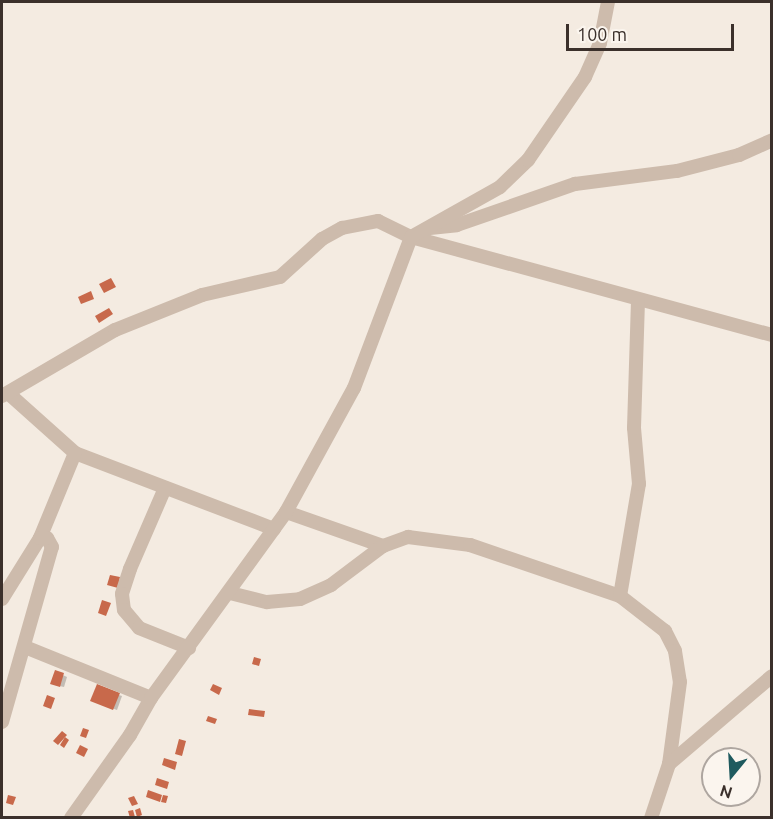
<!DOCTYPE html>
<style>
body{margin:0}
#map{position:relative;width:773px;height:819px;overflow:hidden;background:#f4ebe1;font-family:Ubuntu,sans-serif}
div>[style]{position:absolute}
.shadow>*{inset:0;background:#0003}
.building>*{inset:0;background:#c8694b}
.street>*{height:14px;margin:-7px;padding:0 7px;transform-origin:7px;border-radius:7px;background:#cdbbac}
span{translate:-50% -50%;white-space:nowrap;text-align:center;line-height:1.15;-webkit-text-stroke:4.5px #fbf5ee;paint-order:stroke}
.frame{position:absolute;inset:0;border:3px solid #3b302b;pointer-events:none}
.north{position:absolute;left:701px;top:747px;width:60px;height:60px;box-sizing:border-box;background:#fbf5ee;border:2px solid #aea6a0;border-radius:50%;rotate:198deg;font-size:16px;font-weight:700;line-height:24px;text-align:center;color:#3b302b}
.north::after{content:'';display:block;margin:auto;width:21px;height:27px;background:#1f5a5e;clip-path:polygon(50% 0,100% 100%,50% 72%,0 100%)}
.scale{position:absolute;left:566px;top:24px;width:168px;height:27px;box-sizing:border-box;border:3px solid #3b302b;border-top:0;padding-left:8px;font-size:18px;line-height:21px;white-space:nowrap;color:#3b302b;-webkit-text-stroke:4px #fbf5ee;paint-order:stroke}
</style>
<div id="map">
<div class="shadow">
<i style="clip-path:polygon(56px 672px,67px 677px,64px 687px,55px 685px)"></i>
<i style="clip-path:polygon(119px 695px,122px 696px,117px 710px,95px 702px)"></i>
</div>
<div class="building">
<i style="clip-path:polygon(111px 278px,116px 287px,104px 293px,99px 284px)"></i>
<i style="clip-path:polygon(91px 291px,94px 299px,81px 304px,78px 297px)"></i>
<i style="clip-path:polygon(109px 308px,113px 314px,99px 323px,95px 316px)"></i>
<i style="clip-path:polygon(110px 575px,120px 577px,118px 588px,107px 585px)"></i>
<i style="clip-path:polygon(102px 600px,111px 603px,106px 616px,98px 613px)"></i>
<i style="clip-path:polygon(254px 657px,261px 659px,259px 666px,252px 664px)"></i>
<i style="clip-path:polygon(55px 670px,64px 673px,60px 687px,50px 684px)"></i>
<i style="clip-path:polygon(97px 684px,120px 693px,113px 710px,90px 701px)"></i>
<i style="clip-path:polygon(213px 684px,222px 688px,219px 695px,210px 690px)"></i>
<i style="clip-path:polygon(47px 695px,55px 698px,51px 709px,43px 706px)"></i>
<i style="clip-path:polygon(249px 709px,265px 711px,264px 717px,248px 715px)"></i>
<i style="clip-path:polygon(208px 716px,217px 719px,215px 724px,206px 721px)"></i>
<i style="clip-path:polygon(83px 728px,89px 730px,86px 738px,80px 736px)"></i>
<i style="clip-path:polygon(62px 731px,67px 735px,58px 745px,53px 741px)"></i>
<i style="clip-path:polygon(65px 737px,69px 740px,64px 748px,60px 745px)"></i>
<i style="clip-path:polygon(179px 739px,186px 741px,182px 756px,175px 754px)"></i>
<i style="clip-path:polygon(80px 745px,88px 749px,84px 757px,76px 753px)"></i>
<i style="clip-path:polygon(164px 758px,177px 762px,175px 770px,162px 765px)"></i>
<i style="clip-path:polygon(157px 778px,169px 782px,167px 789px,155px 785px)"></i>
<i style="clip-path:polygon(148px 790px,162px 795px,160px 802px,146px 797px)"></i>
<i style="clip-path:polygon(8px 795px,16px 797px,13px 805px,6px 803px)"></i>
<i style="clip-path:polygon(163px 795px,168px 796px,166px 803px,161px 802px)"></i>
<i style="clip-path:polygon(134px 796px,138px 804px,132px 806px,128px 798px)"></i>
<i style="clip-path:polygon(140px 808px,142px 815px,137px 817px,135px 810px)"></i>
<i style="clip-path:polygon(133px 810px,135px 817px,130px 818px,128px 811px)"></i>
</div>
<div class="street">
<i style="left:430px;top:228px;width:27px;rotate:-6deg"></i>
<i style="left:457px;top:225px;width:125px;rotate:-19.2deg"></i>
<i style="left:575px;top:184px;width:103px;rotate:-7.3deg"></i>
<i style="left:677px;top:171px;width:64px;rotate:-14.5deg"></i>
<i style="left:739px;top:155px;width:36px;rotate:-24deg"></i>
<i style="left:8px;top:393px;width:90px;rotate:41.8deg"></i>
<i style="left:75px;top:453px;width:213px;rotate:20.9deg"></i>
<i style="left:2px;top:396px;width:131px;rotate:-30.3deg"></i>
<i style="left:115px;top:330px;width:94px;rotate:-21.9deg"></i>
<i style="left:202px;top:295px;width:80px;rotate:-13deg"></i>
<i style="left:280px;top:277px;width:57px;rotate:-42.1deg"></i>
<i style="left:322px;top:239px;width:23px;rotate:-29deg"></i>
<i style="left:342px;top:228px;width:37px;rotate:-11deg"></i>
<i style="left:378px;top:221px;width:37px;rotate:26deg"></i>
<i style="left:411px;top:237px;width:374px;rotate:15.2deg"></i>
<i style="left:165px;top:488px;width:88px;rotate:113.4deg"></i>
<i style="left:130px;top:569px;width:26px;rotate:108deg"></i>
<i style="left:122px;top:594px;width:16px;rotate:83deg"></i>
<i style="left:124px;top:610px;width:23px;rotate:50deg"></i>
<i style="left:139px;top:628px;width:54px;rotate:21.8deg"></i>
<i style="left:286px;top:512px;width:103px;rotate:19.3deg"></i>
<i style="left:230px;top:593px;width:38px;rotate:14deg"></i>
<i style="left:267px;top:602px;width:33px;rotate:-5deg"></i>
<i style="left:300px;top:599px;width:34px;rotate:-24deg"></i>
<i style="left:331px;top:585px;width:65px;rotate:-36.9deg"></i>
<i style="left:383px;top:546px;width:27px;rotate:-20deg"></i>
<i style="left:408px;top:537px;width:63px;rotate:7.4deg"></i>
<i style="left:470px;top:545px;width:158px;rotate:18.8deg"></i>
<i style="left:620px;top:596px;width:57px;rotate:37.9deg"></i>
<i style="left:665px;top:631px;width:22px;rotate:63deg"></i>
<i style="left:675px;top:651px;width:31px;rotate:81deg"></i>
<i style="left:680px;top:682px;width:83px;rotate:97.6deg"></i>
<i style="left:669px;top:764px;width:57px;rotate:108.4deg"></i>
<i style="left:620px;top:596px;width:114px;rotate:-80.4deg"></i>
<i style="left:639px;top:484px;width:56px;rotate:-95.1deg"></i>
<i style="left:634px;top:428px;width:127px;rotate:-88.2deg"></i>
<i style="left:2px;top:599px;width:72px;rotate:-58.1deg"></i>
<i style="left:40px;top:538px;width:92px;rotate:-67.6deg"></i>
<i style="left:25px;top:647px;width:136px;rotate:22deg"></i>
<i style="left:2px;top:722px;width:182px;rotate:-74.1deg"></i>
<i style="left:52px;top:547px;width:10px;rotate:-119deg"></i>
<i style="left:47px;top:538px;width:7px;rotate:180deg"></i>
<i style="left:669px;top:764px;width:135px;rotate:-40.5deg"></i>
<i style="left:71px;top:818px;width:102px;rotate:-54.6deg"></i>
<i style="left:130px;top:735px;width:43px;rotate:-60.4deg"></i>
<i style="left:151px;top:698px;width:230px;rotate:-54deg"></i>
<i style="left:286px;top:512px;width:141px;rotate:-61.3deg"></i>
<i style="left:354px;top:388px;width:161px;rotate:-69.3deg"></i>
<i style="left:411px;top:237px;width:102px;rotate:-29.3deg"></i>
<i style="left:500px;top:187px;width:39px;rotate:-44deg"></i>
<i style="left:528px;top:160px;width:101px;rotate:-55.5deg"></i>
<i style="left:585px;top:77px;width:37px;rotate:-66deg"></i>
<i style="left:600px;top:43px;width:42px;rotate:-79deg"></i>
</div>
<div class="frame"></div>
<div class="north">N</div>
<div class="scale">100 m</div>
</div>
